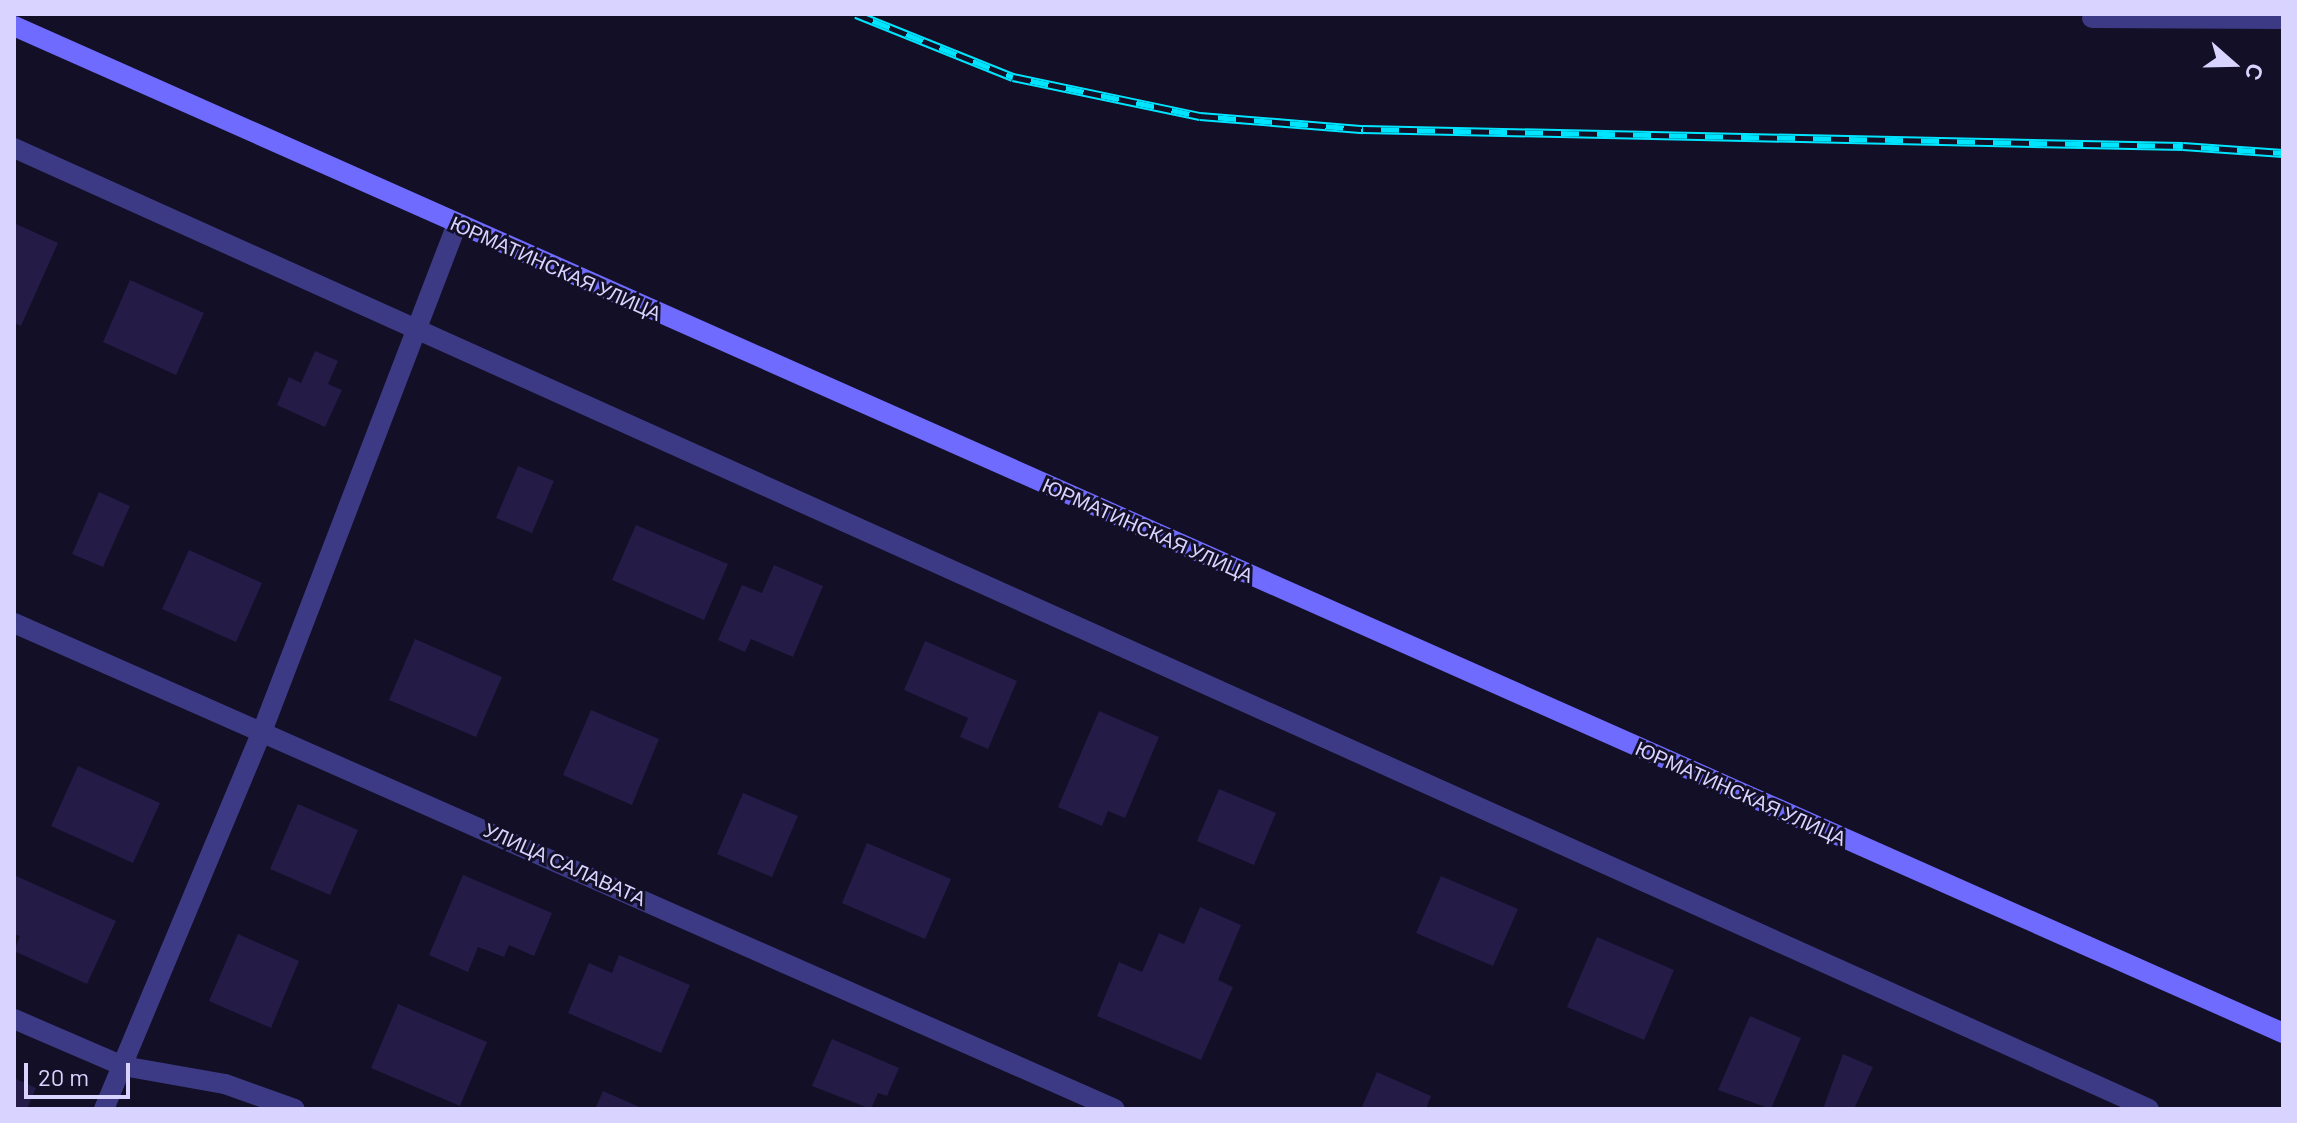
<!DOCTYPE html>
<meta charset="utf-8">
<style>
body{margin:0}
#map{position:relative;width:2297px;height:1123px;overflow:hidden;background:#130f26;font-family:Barlow,sans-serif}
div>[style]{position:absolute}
.building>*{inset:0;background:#241b47}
.street>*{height:20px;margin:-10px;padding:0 10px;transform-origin:10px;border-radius:10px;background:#3d3a85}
.secondary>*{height:20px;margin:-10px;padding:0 10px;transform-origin:10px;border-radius:10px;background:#6f6bff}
.rail>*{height:9px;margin-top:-4.5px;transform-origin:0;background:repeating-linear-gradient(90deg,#130f26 0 18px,#00e5ff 0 36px);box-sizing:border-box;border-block:2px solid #00e5ff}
span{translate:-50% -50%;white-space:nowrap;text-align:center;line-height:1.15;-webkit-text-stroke:6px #130f26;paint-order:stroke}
.street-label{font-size:20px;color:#d9d4ff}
.frame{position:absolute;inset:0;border:16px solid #d9d4ff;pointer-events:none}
.north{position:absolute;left:2193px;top:24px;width:80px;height:80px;-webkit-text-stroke:6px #130f26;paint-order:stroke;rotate:110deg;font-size:22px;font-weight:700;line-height:32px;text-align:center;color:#d9d4ff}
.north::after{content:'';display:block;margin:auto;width:28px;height:36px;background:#d9d4ff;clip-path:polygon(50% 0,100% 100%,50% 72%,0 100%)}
.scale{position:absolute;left:24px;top:1063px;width:106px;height:36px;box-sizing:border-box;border:4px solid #d9d4ff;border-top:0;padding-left:10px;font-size:24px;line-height:28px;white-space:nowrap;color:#d9d4ff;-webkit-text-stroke:6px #130f26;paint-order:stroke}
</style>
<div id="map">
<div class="building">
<i style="clip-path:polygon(14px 223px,58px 243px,21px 326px,14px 323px)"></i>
<i style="clip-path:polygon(130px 280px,204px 313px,176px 375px,103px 342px)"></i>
<i style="clip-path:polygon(315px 351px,338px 361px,328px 384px,342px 390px,325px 427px,277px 405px,289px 377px,301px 383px)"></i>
<i style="clip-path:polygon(518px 466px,554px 481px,532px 533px,496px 518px)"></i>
<i style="clip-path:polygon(99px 492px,130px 506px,103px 567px,72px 554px)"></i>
<i style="clip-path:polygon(636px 525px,728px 564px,704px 620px,612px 580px)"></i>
<i style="clip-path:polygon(189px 550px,262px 583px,236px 642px,162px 609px)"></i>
<i style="clip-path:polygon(774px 565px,823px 586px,793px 657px,751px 639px,745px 652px,718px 640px,742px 585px,762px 593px)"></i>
<i style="clip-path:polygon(415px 639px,502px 677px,476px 737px,389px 700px)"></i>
<i style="clip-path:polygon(925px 641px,1017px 681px,988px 749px,960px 737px,968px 718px,904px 690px)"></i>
<i style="clip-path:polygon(591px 710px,659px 739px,632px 805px,563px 775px)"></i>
<i style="clip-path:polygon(1099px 711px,1159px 737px,1125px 818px,1108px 811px,1102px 826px,1058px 807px)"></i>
<i style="clip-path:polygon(78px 766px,160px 803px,133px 863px,51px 826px)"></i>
<i style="clip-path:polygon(1219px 789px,1276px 813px,1254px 865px,1197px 841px)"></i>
<i style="clip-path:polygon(743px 793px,798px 816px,772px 877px,717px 854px)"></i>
<i style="clip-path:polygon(298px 804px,358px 830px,330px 895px,270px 869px)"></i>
<i style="clip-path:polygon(867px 843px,951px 879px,925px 939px,842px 903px)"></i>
<i style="clip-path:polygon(14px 875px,116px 921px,87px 984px,14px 951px,20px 936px,14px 934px)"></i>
<i style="clip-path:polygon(463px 875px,552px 913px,534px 956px,509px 945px,504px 957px,478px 947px,468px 972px,429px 955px)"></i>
<i style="clip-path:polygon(1441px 876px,1518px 909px,1493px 966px,1416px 933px)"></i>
<i style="clip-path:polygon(1200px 907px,1241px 925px,1218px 980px,1233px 987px,1201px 1060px,1097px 1016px,1119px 962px,1142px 972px,1159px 933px,1184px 944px)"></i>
<i style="clip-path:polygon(238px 934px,299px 961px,271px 1028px,209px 1001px)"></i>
<i style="clip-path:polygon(1597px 937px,1674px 970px,1644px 1040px,1567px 1007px)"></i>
<i style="clip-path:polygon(619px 955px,690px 985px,661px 1053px,568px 1013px,589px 963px,612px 973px)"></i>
<i style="clip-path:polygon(398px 1004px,487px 1042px,460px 1106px,371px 1068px)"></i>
<i style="clip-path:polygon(1750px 1016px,1801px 1038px,1771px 1109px,1718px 1090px)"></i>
<i style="clip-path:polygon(832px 1039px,899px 1068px,887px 1096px,878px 1093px,871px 1109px,812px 1086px)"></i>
<i style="clip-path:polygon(1843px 1054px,1873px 1067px,1854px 1109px,1823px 1109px)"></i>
<i style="clip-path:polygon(1377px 1072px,1431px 1096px,1426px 1109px,1361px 1109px)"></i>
<i style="clip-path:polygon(14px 1078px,36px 1088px,27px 1109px,14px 1109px)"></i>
<i style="clip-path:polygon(603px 1091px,644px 1109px,595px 1109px)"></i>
</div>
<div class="street">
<i style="left:2092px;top:18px;width:191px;rotate:0.3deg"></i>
<i style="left:14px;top:148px;width:2341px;rotate:24.23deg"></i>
<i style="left:14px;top:623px;width:1203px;rotate:23.82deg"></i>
<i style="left:14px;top:1019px;width:119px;rotate:23.3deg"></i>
<i style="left:123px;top:1066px;width:104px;rotate:10deg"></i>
<i style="left:225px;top:1084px;width:74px;rotate:19.7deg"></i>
<i style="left:104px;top:1109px;width:412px;rotate:-67.3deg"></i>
<i style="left:263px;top:729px;width:541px;rotate:-68.99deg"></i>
</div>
<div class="secondary">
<i style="left:14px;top:26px;width:2482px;rotate:23.93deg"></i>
</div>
<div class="rail">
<i style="left:856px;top:14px;width:169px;rotate:21.9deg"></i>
<i style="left:1013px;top:77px;width:191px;rotate:11.8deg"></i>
<i style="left:1200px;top:116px;width:164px;rotate:4.6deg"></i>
<i style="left:1363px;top:129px;width:820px;rotate:1.19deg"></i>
<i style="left:2183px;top:146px;width:100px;rotate:4deg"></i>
</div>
<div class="street-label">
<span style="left:556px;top:268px;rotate:24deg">ЮРМАТИНСКАЯ УЛИЦА</span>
<span style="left:1148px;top:530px;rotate:24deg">ЮРМАТИНСКАЯ УЛИЦА</span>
<span style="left:1741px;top:793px;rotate:24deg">ЮРМАТИНСКАЯ УЛИЦА</span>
<span style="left:565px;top:864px;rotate:24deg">УЛИЦА САЛАВАТА</span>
</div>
<div class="frame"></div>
<div class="north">С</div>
<div class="scale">20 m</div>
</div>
